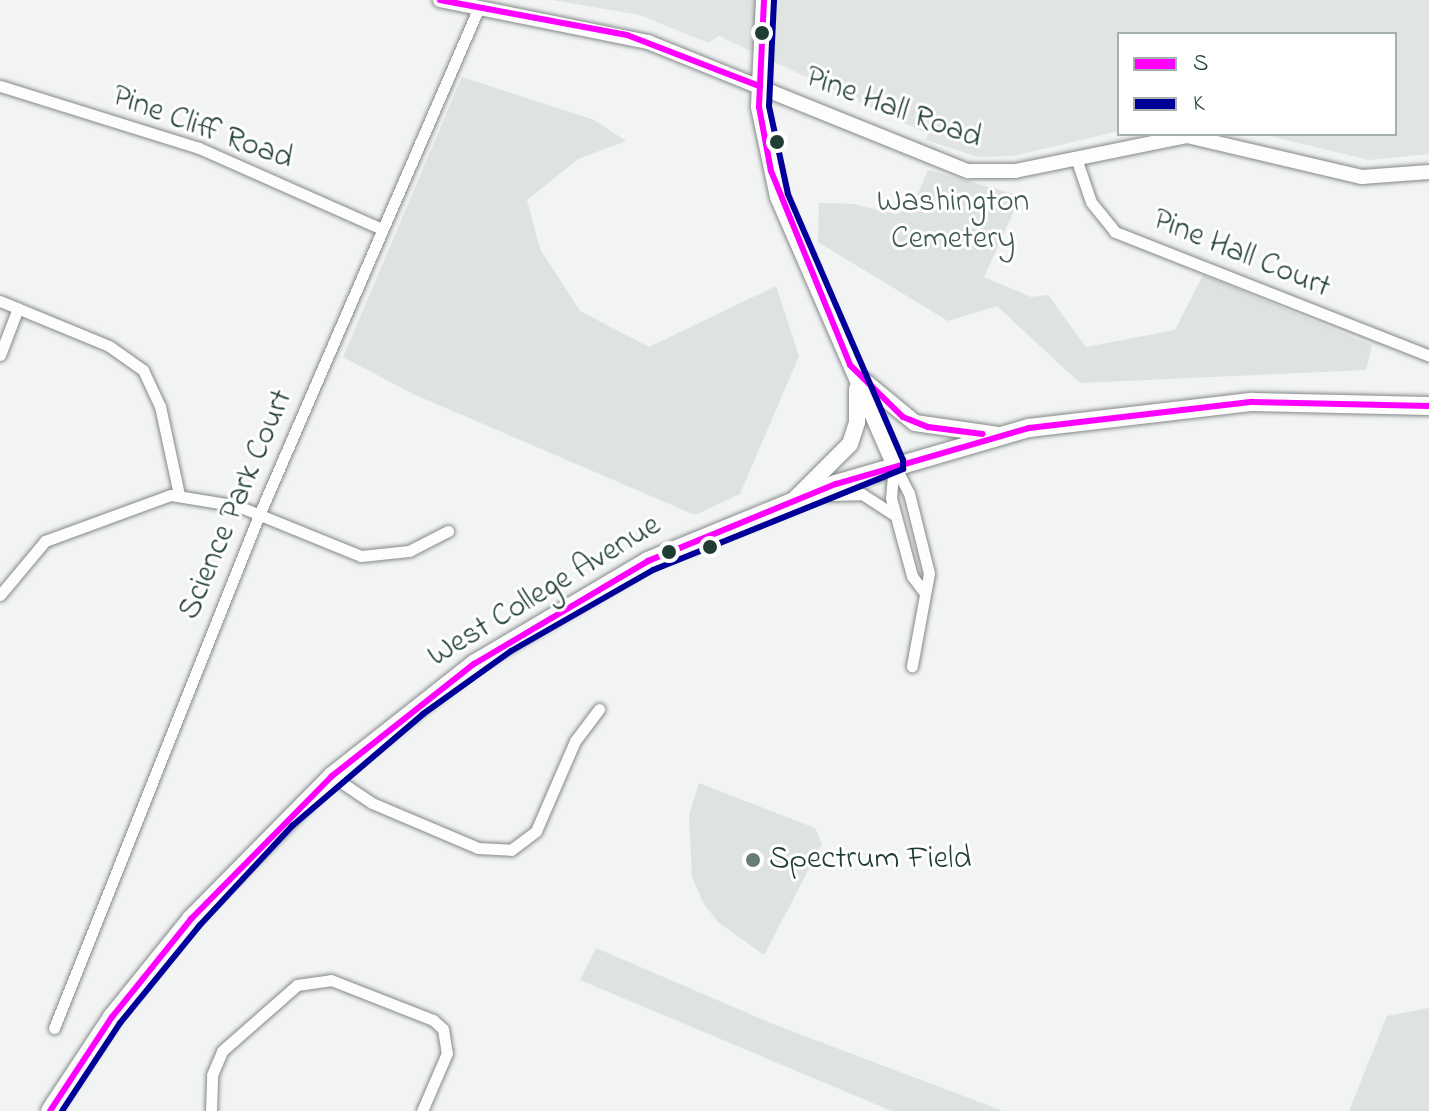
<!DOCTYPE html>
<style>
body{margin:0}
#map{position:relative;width:1429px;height:1111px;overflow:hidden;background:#f2f3f3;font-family:"Indie Flower",sans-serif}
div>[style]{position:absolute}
.built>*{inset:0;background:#e0e4e3}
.green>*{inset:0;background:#dee2e1}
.roads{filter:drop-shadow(0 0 2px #838988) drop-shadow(0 0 2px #838988)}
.minor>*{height:11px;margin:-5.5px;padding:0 5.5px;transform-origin:5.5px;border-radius:5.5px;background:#fdfdfd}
.tertiary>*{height:14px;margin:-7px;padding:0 7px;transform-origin:7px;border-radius:7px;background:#fdfdfd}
.secondary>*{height:16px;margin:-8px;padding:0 8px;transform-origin:8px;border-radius:8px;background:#fdfdfd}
.primary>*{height:18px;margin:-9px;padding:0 9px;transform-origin:9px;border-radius:9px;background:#fdfdfd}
.bus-1>*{height:6px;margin:-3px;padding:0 3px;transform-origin:3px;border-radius:3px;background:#f0f}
.bus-2>*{height:6px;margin:-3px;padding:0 3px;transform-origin:3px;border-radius:3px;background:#009}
.dots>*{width:22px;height:22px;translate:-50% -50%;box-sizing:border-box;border:4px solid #fff;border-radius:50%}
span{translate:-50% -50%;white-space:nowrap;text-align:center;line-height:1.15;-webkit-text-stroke:6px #fff;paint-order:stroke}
.street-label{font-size:32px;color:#1f3d34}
.park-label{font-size:32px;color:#425b54}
.poi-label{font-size:32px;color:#1f3d34}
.left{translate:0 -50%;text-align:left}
.legend{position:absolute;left:1117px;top:32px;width:280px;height:104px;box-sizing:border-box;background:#fff;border:2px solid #a5b1ae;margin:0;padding:10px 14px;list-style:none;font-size:24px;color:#1f3d34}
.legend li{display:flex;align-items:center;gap:16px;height:40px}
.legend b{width:40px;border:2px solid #a5b1ae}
</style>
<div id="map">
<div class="built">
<i style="clip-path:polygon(552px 0,1429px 0,1429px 154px,1369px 160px,1262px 134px,1395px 134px,1395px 34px,1119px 34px,1119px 131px,1013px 156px,978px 157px,926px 140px,928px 134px,719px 36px,708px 43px,640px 15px)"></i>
</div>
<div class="green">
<i style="clip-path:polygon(462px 77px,594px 120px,626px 141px,578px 159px,527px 200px,540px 249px,580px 311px,649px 347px,776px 286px,799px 356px,740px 494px,695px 515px,413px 394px,343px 357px)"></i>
<i style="clip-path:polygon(928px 170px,1014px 194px,1011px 200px,1018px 202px,984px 277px,1031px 297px,1048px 295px,1086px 347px,1175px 330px,1203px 275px,1372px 345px,1366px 370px,1080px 383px,997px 306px,948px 321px,818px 242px,819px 203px,854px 204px,896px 214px,912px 207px)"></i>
<i style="clip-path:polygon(699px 783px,815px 828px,822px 844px,764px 955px,719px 923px,704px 904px,692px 877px,689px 815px)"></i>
<i style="clip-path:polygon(596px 948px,773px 1024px,1003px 1111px,892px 1111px,580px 980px)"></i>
<i style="clip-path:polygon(1429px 1008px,1429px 1111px,1349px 1111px,1387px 1016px)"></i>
</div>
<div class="roads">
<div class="minor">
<i style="left:0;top:86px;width:208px;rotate:17.3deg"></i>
<i style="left:199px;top:148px;width:200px;rotate:23.9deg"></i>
<i style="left:1076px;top:158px;width:46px;rotate:71.2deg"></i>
<i style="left:1091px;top:202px;width:38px;rotate:51deg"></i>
<i style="left:1115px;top:232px;width:338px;rotate:21.5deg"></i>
<i style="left:0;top:301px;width:118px;rotate:22.4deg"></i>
<i style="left:109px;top:346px;width:42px;rotate:35.2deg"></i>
<i style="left:143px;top:370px;width:40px;rotate:65deg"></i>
<i style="left:160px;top:406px;width:91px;rotate:77.9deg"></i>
<i style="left:0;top:355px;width:50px;rotate:-69deg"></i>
<i style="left:894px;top:464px;width:33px;rotate:63deg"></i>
<i style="left:909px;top:493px;width:82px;rotate:76deg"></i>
<i style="left:929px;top:573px;width:95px;rotate:100.4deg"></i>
<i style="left:894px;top:464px;width:34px;rotate:95deg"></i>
<i style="left:891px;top:498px;width:81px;rotate:74.9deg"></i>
<i style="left:912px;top:576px;width:20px;rotate:53deg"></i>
<i style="left:823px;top:495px;width:39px;rotate:-1deg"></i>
<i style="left:862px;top:494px;width:38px;rotate:33deg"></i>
<i style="left:0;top:595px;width:70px;rotate:-50.2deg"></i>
<i style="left:45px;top:541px;width:134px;rotate:-20.1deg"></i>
<i style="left:171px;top:495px;width:68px;rotate:9.3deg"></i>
<i style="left:238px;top:506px;width:133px;rotate:22.1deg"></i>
<i style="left:361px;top:556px;width:48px;rotate:-5.9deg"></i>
<i style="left:409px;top:551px;width:44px;rotate:-27.1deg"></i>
<i style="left:332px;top:776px;width:48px;rotate:34deg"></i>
<i style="left:372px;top:803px;width:115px;rotate:23deg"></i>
<i style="left:478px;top:848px;width:33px;rotate:3deg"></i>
<i style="left:511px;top:850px;width:31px;rotate:-37deg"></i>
<i style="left:536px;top:831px;width:98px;rotate:-66.6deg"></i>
<i style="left:575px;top:741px;width:40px;rotate:-53deg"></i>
<i style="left:54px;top:1028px;width:552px;rotate:-68.22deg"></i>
<i style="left:259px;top:515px;width:554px;rotate:-66.58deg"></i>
<i style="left:211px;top:1111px;width:36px;rotate:-88deg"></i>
<i style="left:212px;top:1075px;width:26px;rotate:-67deg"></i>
<i style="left:222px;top:1051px;width:100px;rotate:-41.3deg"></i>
<i style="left:297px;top:985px;width:34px;rotate:-8deg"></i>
<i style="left:331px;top:980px;width:110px;rotate:21.4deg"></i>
<i style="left:433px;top:1020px;width:13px;rotate:42deg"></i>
<i style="left:443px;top:1029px;width:24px;rotate:81deg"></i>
<i style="left:447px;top:1053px;width:63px;rotate:113.3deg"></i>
</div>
<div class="tertiary">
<i style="left:440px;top:0;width:212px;rotate:11.4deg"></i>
<i style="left:648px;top:42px;width:345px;rotate:22deg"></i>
<i style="left:968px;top:171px;width:47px"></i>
<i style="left:1015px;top:171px;width:176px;rotate:-11.5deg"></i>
<i style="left:1187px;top:136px;width:180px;rotate:13.2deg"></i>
<i style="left:1362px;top:177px;width:67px;rotate:-4.3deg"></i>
</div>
<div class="secondary">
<i style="left:764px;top:0;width:107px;rotate:92.7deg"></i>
<i style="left:759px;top:107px;width:92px;rotate:78.1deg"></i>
<i style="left:778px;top:197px;width:291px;rotate:66.5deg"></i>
<i style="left:864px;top:381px;width:66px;rotate:39.5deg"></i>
<i style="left:915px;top:423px;width:84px;rotate:8.2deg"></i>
<i style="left:796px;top:498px;width:76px;rotate:-45deg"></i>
<i style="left:850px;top:444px;width:23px;rotate:-72deg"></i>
<i style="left:857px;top:422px;width:33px;rotate:-90deg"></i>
</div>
<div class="primary">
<i style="left:50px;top:1111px;width:113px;rotate:-56.6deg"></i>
<i style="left:112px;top:1017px;width:126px;rotate:-51.1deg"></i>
<i style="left:191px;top:919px;width:201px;rotate:-45.4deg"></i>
<i style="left:332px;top:776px;width:181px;rotate:-38.3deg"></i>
<i style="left:474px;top:664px;width:202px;rotate:-30.6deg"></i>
<i style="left:648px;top:561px;width:203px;rotate:-22.3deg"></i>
<i style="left:836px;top:484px;width:201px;rotate:-16.2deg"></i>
<i style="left:1029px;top:428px;width:225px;rotate:-6.7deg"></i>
<i style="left:1252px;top:402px;width:177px;rotate:1.3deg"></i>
</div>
</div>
<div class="bus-1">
<i style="left:440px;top:0;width:190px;rotate:10.6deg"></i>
<i style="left:627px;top:35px;width:142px;rotate:21.1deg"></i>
<i style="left:764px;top:0;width:107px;rotate:92.7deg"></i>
<i style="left:759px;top:107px;width:65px;rotate:79.4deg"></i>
<i style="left:771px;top:171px;width:209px;rotate:67.8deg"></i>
<i style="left:850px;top:365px;width:74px;rotate:44.5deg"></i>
<i style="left:903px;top:417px;width:27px;rotate:22deg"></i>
<i style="left:928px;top:427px;width:55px;rotate:7.3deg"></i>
<i style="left:50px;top:1111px;width:113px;rotate:-56.6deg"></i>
<i style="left:112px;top:1017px;width:126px;rotate:-51.1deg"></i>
<i style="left:191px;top:919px;width:201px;rotate:-45.4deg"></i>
<i style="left:332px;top:776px;width:181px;rotate:-38.3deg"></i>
<i style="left:474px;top:664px;width:202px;rotate:-30.6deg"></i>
<i style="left:648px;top:561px;width:203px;rotate:-22.3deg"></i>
<i style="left:836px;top:484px;width:201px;rotate:-16.2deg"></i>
<i style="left:1029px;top:428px;width:225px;rotate:-6.7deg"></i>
<i style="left:1252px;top:402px;width:177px;rotate:1.3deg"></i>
</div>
<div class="bus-2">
<i style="left:62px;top:1111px;width:105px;rotate:-56.6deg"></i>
<i style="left:120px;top:1023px;width:125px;rotate:-50.8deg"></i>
<i style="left:199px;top:926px;width:137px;rotate:-47.1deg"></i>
<i style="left:292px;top:826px;width:172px;rotate:-40.5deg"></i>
<i style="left:423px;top:714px;width:108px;rotate:-35.6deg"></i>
<i style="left:511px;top:651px;width:163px;rotate:-29.7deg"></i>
<i style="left:653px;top:570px;width:270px;rotate:-22deg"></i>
<i style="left:903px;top:469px;width:9px;rotate:-90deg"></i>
<i style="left:903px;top:460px;width:290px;rotate:-113.4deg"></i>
<i style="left:788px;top:194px;width:90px;rotate:-102.2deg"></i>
<i style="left:769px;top:106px;width:106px;rotate:-87.3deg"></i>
</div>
<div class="dots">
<i style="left:762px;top:33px;background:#1f3d34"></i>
<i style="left:777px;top:142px;background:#1f3d34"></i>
<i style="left:710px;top:547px;background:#1f3d34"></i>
<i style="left:669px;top:552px;background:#1f3d34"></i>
<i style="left:753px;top:860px;background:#697d77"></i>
</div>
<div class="street-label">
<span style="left:893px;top:109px;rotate:20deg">Pine Hall Road</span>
<span style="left:202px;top:129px;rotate:20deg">Pine Cliff Road</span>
<span style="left:1241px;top:255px;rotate:22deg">Pine Hall Court</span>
<span style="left:237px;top:505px;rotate:-67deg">Science Park Court</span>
<span style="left:545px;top:592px;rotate:-31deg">West College Avenue</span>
</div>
<div class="park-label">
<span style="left:953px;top:222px">Washington<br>Cemetery</span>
</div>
<div class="poi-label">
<span class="left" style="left:769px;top:860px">Spectrum Field</span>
</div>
<ul class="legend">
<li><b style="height:10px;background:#f0f"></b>S</li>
<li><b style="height:10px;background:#009"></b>K</li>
</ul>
</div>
